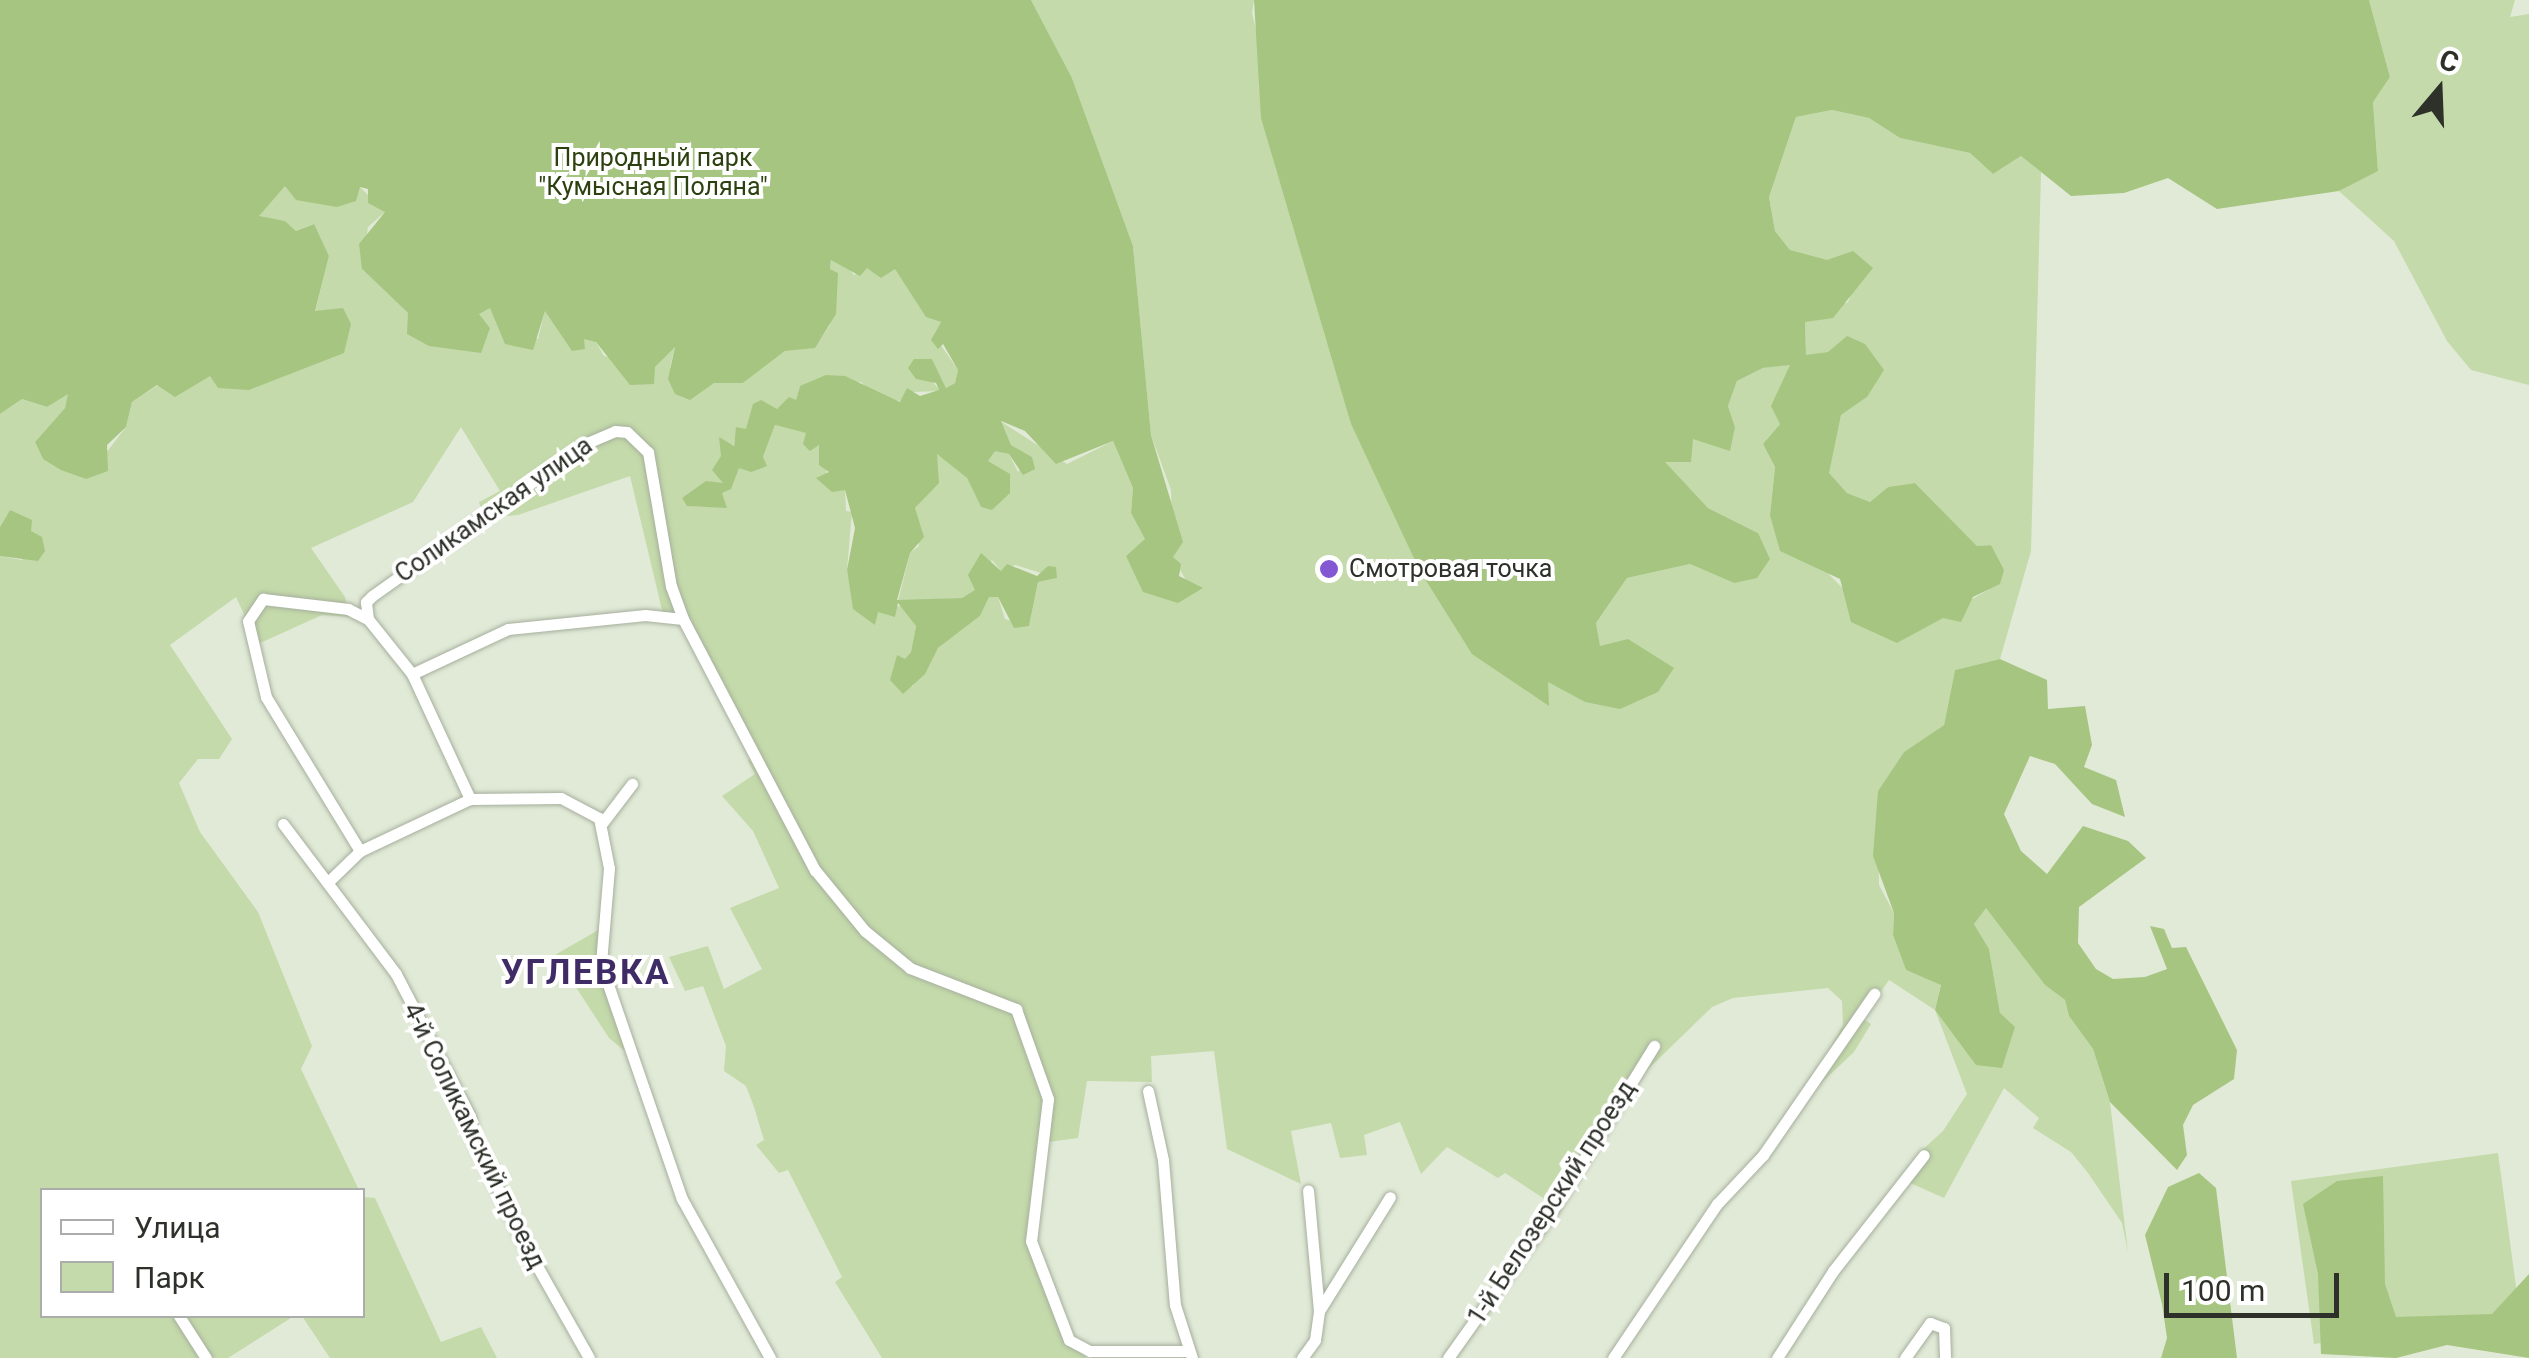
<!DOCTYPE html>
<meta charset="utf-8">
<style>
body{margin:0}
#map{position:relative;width:2529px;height:1358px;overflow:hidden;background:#e1ead7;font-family:Roboto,sans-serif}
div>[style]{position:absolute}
.green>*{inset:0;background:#c4daaa}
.forest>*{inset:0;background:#a6c581}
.roads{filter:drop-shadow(0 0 2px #a6af9d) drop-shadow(0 0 2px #a6af9d)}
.minor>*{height:11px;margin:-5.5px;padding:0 5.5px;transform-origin:5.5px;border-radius:5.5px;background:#fff}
.dots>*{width:28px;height:28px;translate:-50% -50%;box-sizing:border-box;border:5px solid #fff;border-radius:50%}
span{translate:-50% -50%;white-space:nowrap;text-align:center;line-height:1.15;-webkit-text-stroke:8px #fff;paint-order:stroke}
.park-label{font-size:25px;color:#2d400f}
.street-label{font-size:25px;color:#2e312a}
.poi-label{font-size:25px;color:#2e312a}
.left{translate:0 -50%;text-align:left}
.district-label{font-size:35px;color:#3f2b66;font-weight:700;letter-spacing:2.5px}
.legend{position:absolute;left:40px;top:1188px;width:325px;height:130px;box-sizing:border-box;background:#fff;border:2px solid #abadaa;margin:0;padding:12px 18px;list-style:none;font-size:30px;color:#2e312a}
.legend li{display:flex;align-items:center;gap:20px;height:50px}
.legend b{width:50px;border:2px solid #abadaa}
.north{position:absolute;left:2389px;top:40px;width:100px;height:100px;-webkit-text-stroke:8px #fff;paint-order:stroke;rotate:19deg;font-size:28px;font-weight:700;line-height:40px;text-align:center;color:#2e312a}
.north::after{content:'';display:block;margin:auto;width:35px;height:45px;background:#2e312a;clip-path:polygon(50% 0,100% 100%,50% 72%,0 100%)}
.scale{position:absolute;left:2164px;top:1273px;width:175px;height:45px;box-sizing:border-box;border:5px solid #2e312a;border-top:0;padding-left:12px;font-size:30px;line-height:35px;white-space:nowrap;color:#2e312a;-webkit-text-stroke:8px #fff;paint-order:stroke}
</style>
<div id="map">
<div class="green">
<i style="clip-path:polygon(1031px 0,1254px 0,1252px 13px,1351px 424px,1382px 488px,1548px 681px,1585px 702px,1626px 702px,1658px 692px,1600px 647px,1596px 623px,1627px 578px,1690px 564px,1734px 583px,1758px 533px,1708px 508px,1664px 462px,1692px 439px,1735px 427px,1728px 406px,1737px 381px,1763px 368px,1790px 364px,1780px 424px,1763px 444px,1775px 467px,1770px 515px,1897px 643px,2000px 583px,1991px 545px,1977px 546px,1915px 483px,1888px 487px,1870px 502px,1847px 493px,1828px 473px,1841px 415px,1867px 397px,1828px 352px,1806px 356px,1805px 322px,1848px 302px,1858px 279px,1790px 250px,1775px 231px,1769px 197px,1796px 117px,1832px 110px,1869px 118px,1900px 138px,1970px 153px,1993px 174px,2021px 156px,2041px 172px,2031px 551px,2000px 659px,1955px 670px,1944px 725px,1904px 752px,1878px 791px,1879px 885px,1894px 913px,1893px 935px,1906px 970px,1941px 984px,1935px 1010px,1976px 1064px,2000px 1013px,1989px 949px,1974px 924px,1986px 907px,2045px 985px,2065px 1000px,2069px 1016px,2093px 1049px,2110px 1102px,2128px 1252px,2122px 1223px,2088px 1173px,2071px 1152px,2033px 1128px,2039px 1118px,2004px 1088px,1944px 1198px,1908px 1182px,1920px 1152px,1943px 1131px,1967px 1094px,1935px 1010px,1889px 980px,1862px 1018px,1871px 1024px,1854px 1052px,1818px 1086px,1812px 1080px,1843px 1025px,1842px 1001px,1828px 988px,1733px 998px,1712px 1007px,1643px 1074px,1558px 1208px,1505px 1173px,1498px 1178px,1447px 1147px,1421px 1174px,1400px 1122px,1364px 1135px,1367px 1155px,1340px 1158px,1331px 1123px,1291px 1131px,1301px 1184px,1227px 1149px,1214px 1051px,1151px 1056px,1152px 1082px,1087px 1081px,1078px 1138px,1048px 1142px,1037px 1241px,1072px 1339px,1086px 1358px,882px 1358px,835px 1282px,842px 1277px,788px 1170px,779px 1173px,756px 1145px,764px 1140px,754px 1107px,746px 1086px,724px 1071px,726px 1046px,703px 986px,685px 991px,669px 957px,708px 946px,724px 989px,762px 969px,730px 908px,779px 888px,753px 831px,722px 796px,755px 774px,748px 761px,753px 753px,686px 627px,664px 618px,630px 476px,518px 515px,484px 518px,479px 502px,500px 491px,461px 427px,413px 502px,311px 548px,345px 597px,350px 617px,322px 615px,258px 644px,236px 597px,170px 645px,232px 739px,219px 759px,198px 759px,179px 783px,200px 832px,258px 912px,312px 1046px,301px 1069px,359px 1190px,42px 1190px,42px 1316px,294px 1316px,228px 1358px,0 1358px,0 556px,22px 560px,31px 532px,10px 510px,0 527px,0 414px,22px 399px,47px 407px,69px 392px,65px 408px,35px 442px,43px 459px,86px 479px,126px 427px,132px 402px,158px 385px,210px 375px,315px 312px,329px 256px,313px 224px,296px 231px,285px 221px,259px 217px,262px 207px,285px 185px,320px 202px,359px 186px,385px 212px,368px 227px,362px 269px,408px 313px,490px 328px,478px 314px,490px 308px,502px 328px,538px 339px,545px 310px,596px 342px,604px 356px,655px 367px,675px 346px,670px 367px,694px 393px,714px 383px,743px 383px,785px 351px,815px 347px,830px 325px,837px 273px,830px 269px,831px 260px,845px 263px,854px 275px,867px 268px,895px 268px,926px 316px,941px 322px,934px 335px,958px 370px,955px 383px,946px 388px,932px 359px,915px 359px,940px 391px,912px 392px,905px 402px,876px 396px,861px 382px,800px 386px,796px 400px,752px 420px,746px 430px,737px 427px,733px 447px,721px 456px,723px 483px,682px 498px,688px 506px,711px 507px,739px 467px,763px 457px,775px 425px,807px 433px,824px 452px,828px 482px,845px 489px,846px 511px,852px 512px,847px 570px,852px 600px,877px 611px,904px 605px,916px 626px,911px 652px,905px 660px,898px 656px,912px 687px,938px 648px,980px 616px,989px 596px,998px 597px,1005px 619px,1029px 626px,1038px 582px,1057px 578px,1015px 565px,1001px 571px,992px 560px,975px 591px,962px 598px,898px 601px,910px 553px,919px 546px,915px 508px,929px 493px,937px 453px,967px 478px,981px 507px,1010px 493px,1009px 480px,987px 462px,995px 450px,1009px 454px,1018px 472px,1032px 457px,1011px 445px,1000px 421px,1067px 464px,1113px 441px,1133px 488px,1131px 513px,1146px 540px,1126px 556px,1188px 584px,1173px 557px,1171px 490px,1151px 435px,1133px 246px,1072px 78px)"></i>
<i style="clip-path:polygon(2369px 0,2515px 0,2510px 17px,2529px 14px,2529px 385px,2471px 370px,2447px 341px,2394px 241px,2339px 191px,2378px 170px,2373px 101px,2390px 77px)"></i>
<i style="clip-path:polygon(600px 929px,598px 965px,626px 1052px,609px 1038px,555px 955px)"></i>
<i style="clip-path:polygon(2498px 1153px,2520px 1316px,2314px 1344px,2291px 1181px)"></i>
<i style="clip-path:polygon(363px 1197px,375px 1198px,441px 1342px,481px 1327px,497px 1358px,330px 1358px,302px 1316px,362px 1316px)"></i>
</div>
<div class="forest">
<i style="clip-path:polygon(0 0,1031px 0,1072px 78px,1133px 246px,1151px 435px,1183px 542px,1173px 557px,1181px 564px,1179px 576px,1203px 588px,1178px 603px,1143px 592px,1126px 556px,1145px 539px,1131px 513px,1133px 488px,1113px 441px,1056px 464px,1025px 431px,1001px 421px,1011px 445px,1032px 457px,1035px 469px,1023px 475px,1009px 454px,995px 451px,988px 461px,1010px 474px,1010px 493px,992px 510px,981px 507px,967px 478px,937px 454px,939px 483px,915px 508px,924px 537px,910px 553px,897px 600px,962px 598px,975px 590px,968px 575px,981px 553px,1001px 571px,1007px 564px,1037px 576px,1048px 566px,1056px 567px,1057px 578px,1038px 582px,1029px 626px,1014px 628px,998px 597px,989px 597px,980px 616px,938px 648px,925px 674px,903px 694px,890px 680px,897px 655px,905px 659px,911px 652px,916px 626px,898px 603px,895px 617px,878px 612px,875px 625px,853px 609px,847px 570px,855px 528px,845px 490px,832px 492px,816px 478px,829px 472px,819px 465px,819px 445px,810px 451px,803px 444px,806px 433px,775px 425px,763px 457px,767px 466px,751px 472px,739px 468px,731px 489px,722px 493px,727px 508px,687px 506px,682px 498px,706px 481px,723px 483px,712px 470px,721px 456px,719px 437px,734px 446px,736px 427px,746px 429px,753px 404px,761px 400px,777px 409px,789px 397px,796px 400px,800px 386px,826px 375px,845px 376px,900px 402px,907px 388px,920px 396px,939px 390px,936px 383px,916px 379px,908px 368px,914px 359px,932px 359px,946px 388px,955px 383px,958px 370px,943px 344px,938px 349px,931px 340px,941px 322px,926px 317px,895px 269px,881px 278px,867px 268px,860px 276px,831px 260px,830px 269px,838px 273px,836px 314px,815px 348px,785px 351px,743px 383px,714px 383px,690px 400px,675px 394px,668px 379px,675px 347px,655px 367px,654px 384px,630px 385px,596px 342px,584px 339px,585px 349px,572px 351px,545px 311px,533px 350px,505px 344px,490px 308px,479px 314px,490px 328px,481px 353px,429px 346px,407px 334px,408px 313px,362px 269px,359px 244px,385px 212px,368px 203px,368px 189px,360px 187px,356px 201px,337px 207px,296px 200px,285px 186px,259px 216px,285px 221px,296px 231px,314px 224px,329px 256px,315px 311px,343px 308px,351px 324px,344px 353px,249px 390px,218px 388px,210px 376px,175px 397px,157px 385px,132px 402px,126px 427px,107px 445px,108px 471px,86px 479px,61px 470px,43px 459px,35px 442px,65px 408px,68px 394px,47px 407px,22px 399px,0 414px)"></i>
<i style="clip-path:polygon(1254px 0,2369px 0,2390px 77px,2373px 102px,2378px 171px,2339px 191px,2217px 209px,2168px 178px,2124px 193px,2071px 196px,2021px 156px,1993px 174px,1970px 153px,1900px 138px,1869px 118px,1832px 110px,1796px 117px,1769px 197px,1775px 231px,1790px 250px,1827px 260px,1853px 251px,1873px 268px,1833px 318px,1805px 322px,1806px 355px,1828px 352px,1847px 336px,1865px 344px,1884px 370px,1867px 397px,1841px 415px,1829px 473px,1847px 493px,1870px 502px,1888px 487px,1915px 483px,1977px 546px,1991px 545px,2004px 570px,2000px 584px,1973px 597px,1961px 622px,1943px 618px,1897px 643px,1851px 622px,1840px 579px,1780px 551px,1770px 515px,1775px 467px,1763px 444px,1780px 424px,1771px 406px,1790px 365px,1763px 368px,1737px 381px,1728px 406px,1735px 427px,1730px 451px,1693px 439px,1691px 462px,1665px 462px,1708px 508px,1758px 533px,1770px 559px,1757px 578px,1734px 583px,1690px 564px,1627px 578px,1596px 623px,1600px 646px,1628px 639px,1674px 668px,1658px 692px,1620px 709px,1585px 702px,1548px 682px,1549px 706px,1472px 654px,1420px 571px,1351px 424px,1261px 118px)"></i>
<i style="clip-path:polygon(10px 510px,32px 520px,31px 531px,42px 537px,45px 551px,38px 561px,0 556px,0 527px)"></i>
<i style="clip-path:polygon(2000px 659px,2047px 680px,2048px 709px,2085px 706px,2092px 745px,2084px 767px,2116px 780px,2125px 817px,2092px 804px,2055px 764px,2030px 756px,2004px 814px,2021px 851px,2047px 874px,2083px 826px,2128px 841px,2146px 858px,2079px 907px,2078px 943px,2096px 969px,2113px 979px,2145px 977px,2167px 969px,2150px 926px,2164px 929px,2172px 948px,2186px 947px,2237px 1050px,2234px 1079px,2193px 1105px,2183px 1125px,2187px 1155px,2177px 1170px,2110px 1102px,2093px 1049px,2069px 1016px,2065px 1000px,2045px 985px,1986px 908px,1974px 924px,1989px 949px,2000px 1013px,2015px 1027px,2002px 1068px,1976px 1065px,1935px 1010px,1941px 985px,1906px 970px,1893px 935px,1894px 913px,1873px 856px,1878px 791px,1904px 752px,1944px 725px,1955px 670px)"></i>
<i style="clip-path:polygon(2199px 1173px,2216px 1188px,2237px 1358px,2161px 1358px,2167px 1338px,2162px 1304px,2145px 1235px,2168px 1187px)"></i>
<i style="clip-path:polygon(2383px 1176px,2385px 1284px,2396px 1317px,2492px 1314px,2529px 1274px,2529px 1358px,2447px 1345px,2396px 1358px,2321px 1354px,2318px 1274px,2303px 1204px,2337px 1181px)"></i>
</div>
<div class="roads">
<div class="minor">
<i style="left:368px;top:619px;width:17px;rotate:-97deg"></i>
<i style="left:366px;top:602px;width:8px;rotate:-45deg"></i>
<i style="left:372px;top:596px;width:264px;rotate:-35.4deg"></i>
<i style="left:587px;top:443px;width:30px;rotate:-23deg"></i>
<i style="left:615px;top:431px;width:12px;rotate:5deg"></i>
<i style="left:627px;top:432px;width:29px;rotate:44deg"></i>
<i style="left:648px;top:452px;width:136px;rotate:80.3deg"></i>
<i style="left:671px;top:586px;width:35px;rotate:70deg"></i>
<i style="left:412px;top:674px;width:106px;rotate:-25.1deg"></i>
<i style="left:508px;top:629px;width:138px;rotate:-5.8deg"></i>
<i style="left:645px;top:615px;width:38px;rotate:6deg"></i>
<i style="left:683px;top:619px;width:284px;rotate:62.3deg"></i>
<i style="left:815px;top:870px;width:79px;rotate:50.7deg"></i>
<i style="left:865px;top:931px;width:58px;rotate:39.4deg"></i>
<i style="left:910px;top:968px;width:114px;rotate:21.1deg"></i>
<i style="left:1016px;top:1009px;width:96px;rotate:70.4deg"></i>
<i style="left:1048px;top:1099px;width:143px;rotate:96.8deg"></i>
<i style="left:1031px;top:1241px;width:106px;rotate:69deg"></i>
<i style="left:1069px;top:1340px;width:24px;rotate:28deg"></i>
<i style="left:1090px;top:1351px;width:96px"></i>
<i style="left:603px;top:822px;width:48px;rotate:-52.7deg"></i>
<i style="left:283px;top:824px;width:188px;rotate:53deg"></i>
<i style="left:396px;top:974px;width:160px;rotate:62.5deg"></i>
<i style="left:470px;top:1116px;width:24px;rotate:81deg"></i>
<i style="left:474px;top:1140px;width:123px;rotate:63.9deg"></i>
<i style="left:528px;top:1250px;width:124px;rotate:60.5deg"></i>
<i style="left:360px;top:851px;width:180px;rotate:-121.4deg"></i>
<i style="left:266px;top:697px;width:78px;rotate:-103.3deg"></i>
<i style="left:248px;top:621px;width:27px;rotate:-56deg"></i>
<i style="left:263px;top:599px;width:86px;rotate:6.7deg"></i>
<i style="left:348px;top:609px;width:22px;rotate:27deg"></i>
<i style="left:368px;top:619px;width:70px;rotate:51.3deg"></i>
<i style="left:412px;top:674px;width:138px;rotate:65.1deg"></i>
<i style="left:329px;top:881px;width:43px;rotate:-44.1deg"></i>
<i style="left:360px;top:851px;width:122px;rotate:-25.3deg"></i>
<i style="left:470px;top:799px;width:91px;rotate:-0.6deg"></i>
<i style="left:561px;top:798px;width:43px;rotate:27.8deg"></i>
<i style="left:599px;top:818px;width:51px;rotate:78.7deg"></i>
<i style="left:609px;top:868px;width:96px;rotate:94.8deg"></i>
<i style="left:601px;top:964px;width:249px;rotate:71deg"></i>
<i style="left:682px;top:1199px;width:182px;rotate:61deg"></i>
<i style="left:1148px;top:1091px;width:71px;rotate:77.7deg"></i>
<i style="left:1163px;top:1160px;width:145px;rotate:85.3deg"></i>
<i style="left:1175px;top:1305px;width:56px;rotate:72.2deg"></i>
<i style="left:1319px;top:1311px;width:134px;rotate:-58.1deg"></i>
<i style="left:179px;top:1316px;width:50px;rotate:57.3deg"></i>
<i style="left:1302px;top:1358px;width:22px;rotate:-54deg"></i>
<i style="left:1315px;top:1340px;width:29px;rotate:-82deg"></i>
<i style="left:1319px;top:1311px;width:121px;rotate:-95.2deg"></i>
<i style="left:1448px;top:1358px;width:174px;rotate:-54.6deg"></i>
<i style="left:1549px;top:1216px;width:200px;rotate:-58.3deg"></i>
<i style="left:1613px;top:1358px;width:186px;rotate:-56deg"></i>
<i style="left:1717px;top:1204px;width:67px;rotate:-46.8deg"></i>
<i style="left:1763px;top:1155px;width:196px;rotate:-55.4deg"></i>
<i style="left:1777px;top:1358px;width:103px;rotate:-57.2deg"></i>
<i style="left:1833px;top:1271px;width:147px;rotate:-51.9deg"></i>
<i style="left:1905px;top:1358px;width:43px;rotate:-54.5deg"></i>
<i style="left:1930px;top:1323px;width:15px;rotate:20deg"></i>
<i style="left:1944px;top:1328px;width:30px;rotate:88deg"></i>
</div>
</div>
<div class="dots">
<i style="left:1329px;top:569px;background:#8358d2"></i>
</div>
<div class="park-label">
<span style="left:653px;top:173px">Природный парк<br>"Кумысная Поляна"</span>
</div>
<div class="street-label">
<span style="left:494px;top:510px;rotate:-35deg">Соликамская улица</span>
<span style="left:474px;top:1136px;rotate:64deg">4-й Соликамский проезд</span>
<span style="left:1552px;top:1203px;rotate:-57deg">1-й Белозерский проезд</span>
</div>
<div class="poi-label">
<span class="left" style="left:1349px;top:569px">Смотровая точка</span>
</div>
<div class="district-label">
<span style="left:586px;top:973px">УГЛЕВКА</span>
</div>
<ul class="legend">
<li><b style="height:12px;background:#fff"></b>Улица</li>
<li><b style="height:28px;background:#c4daaa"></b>Парк</li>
</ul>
<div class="north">С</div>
<div class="scale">100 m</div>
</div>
